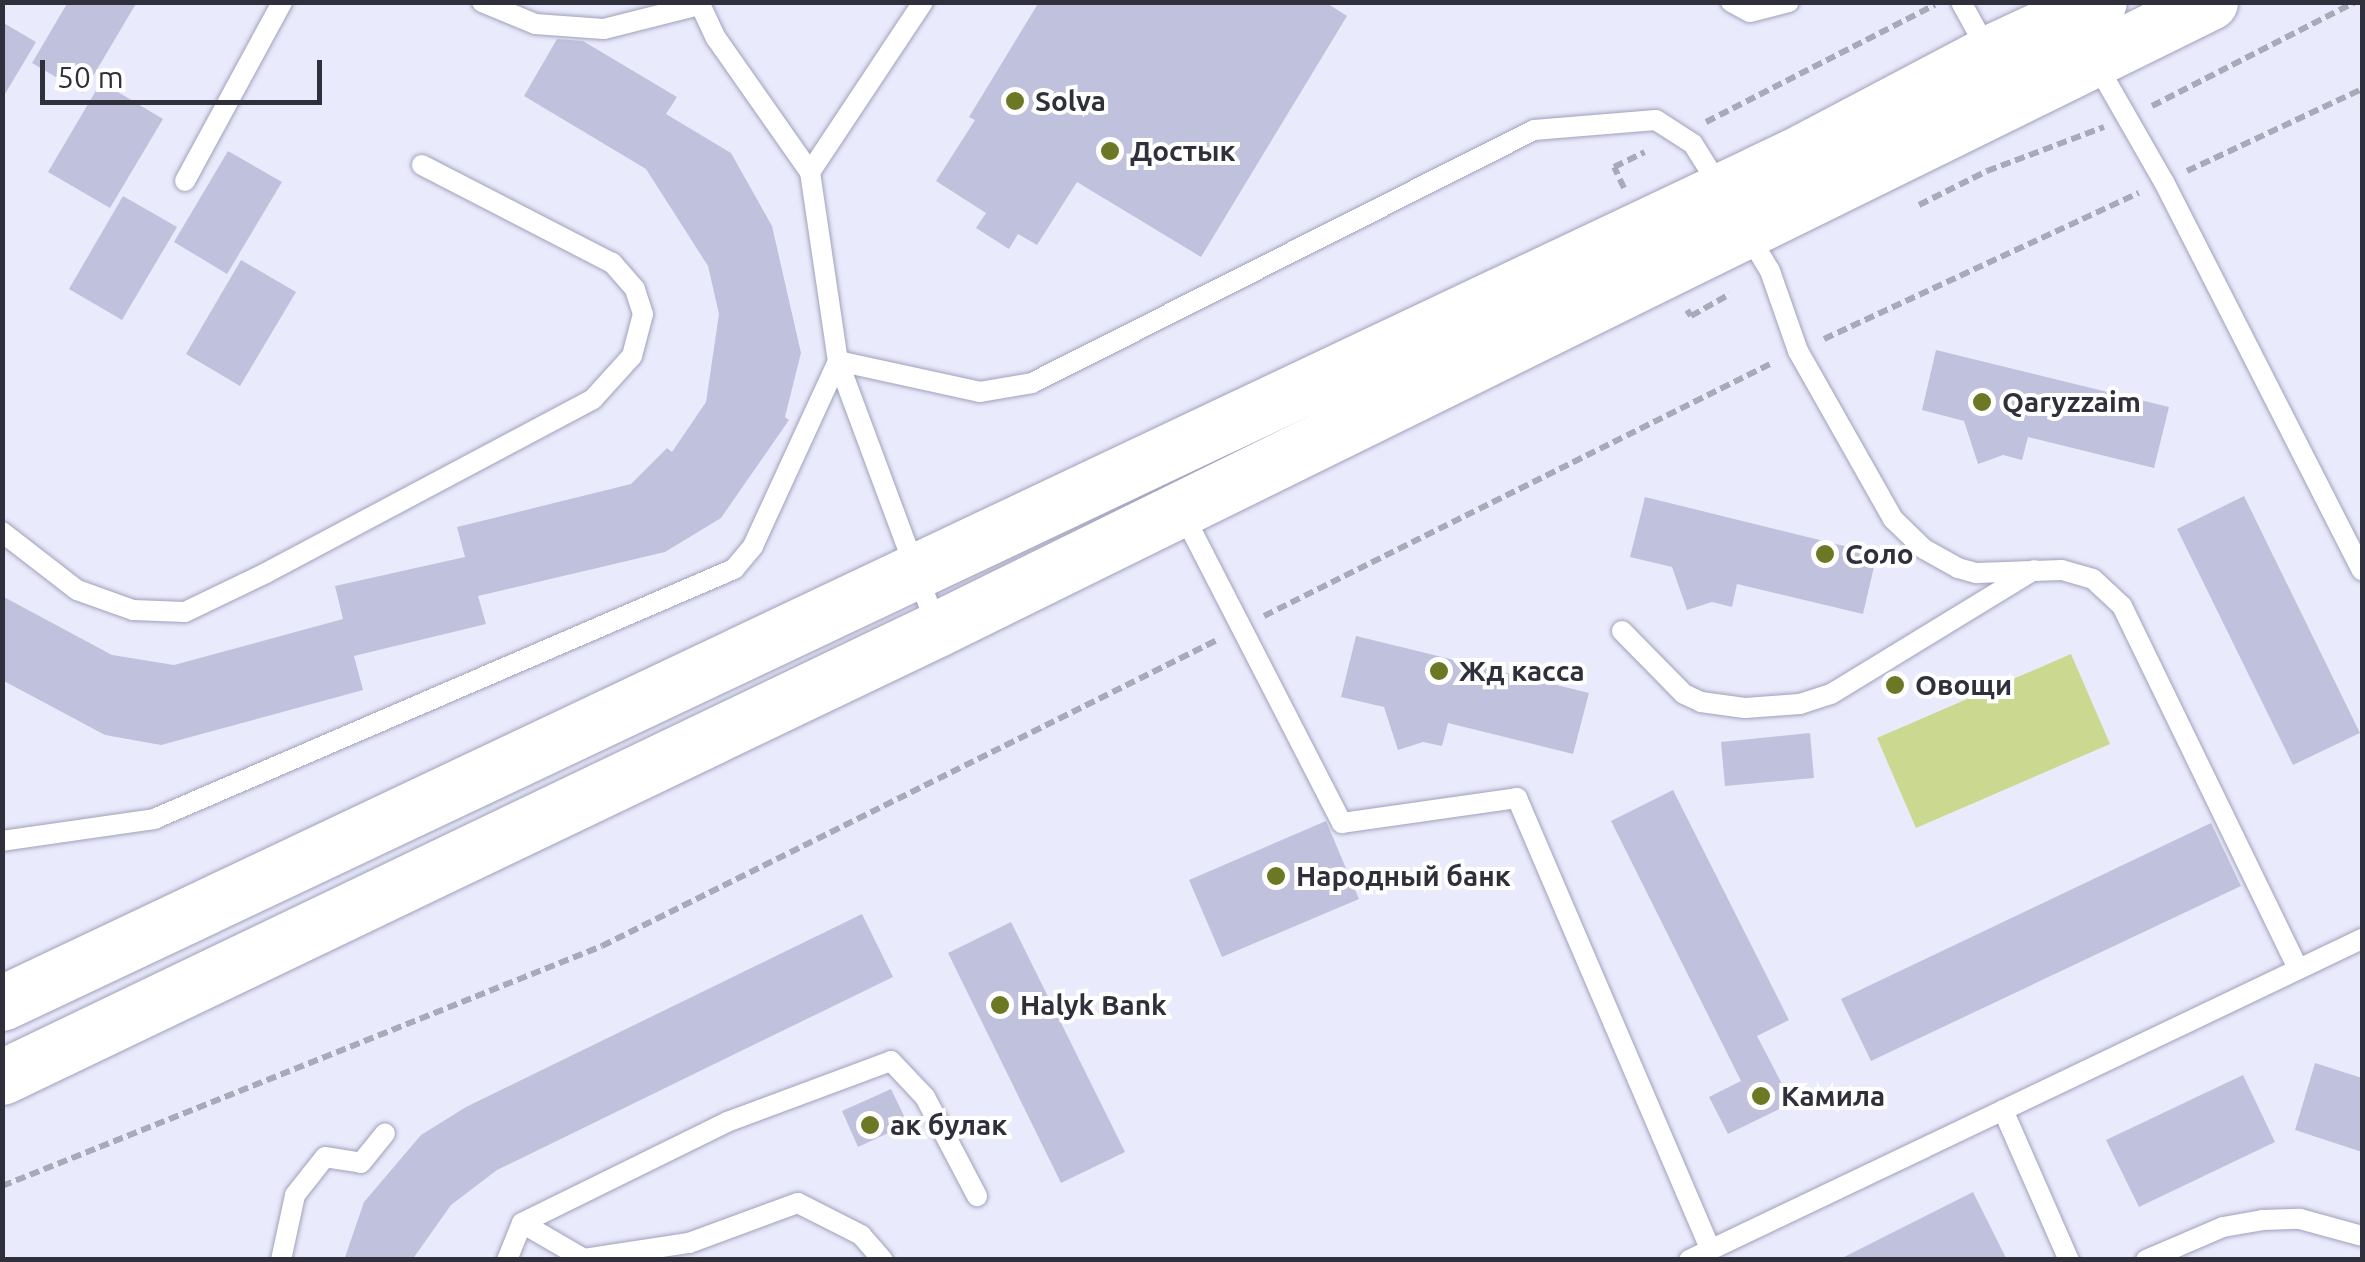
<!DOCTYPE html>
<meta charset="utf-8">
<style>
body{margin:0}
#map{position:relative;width:2365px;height:1262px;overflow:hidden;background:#e9ebfc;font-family:Ubuntu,sans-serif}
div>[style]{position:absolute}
.green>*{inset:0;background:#cbd88f}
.building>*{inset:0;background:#c0c2dd}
.path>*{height:6px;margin-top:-3px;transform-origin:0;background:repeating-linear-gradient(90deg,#a9aab9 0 10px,transparent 0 15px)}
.roads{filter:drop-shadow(0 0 2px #9fa1bb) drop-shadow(0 0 2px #9fa1bb)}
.service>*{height:20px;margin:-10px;padding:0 10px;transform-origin:10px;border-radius:10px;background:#fff}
.secondary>*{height:55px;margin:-27.5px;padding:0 27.5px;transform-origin:27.5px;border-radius:27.5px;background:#fff}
.dots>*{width:28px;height:28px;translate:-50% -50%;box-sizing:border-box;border:5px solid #fff;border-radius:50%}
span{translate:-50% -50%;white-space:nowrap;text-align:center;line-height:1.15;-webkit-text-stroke:8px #fff;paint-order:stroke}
.poi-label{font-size:28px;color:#2f303b;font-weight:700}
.left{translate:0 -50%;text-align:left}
.frame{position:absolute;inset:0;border:5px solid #2f303b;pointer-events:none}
.scale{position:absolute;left:40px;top:60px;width:282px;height:45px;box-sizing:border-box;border:5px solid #2f303b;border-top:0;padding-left:12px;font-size:30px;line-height:35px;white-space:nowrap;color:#2f303b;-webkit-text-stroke:8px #fff;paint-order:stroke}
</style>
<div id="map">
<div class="green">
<i style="clip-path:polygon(2071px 654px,2110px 744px,1916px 828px,1877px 738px)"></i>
</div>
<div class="building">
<i style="clip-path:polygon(68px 2px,137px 2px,83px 93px,32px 63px)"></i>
<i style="clip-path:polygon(1039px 2px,1325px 2px,1347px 16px,1201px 257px,1077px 182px,1037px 245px,1018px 234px,1009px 249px,976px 228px,986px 213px,936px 181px,975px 120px,969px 117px)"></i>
<i style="clip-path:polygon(2px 22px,36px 42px,2px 99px)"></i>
<i style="clip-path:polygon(557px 39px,583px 41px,677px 97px,666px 114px,731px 153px,772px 226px,801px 353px,785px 417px,789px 420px,721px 518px,665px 552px,478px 596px,486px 624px,354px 656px,363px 690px,161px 745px,105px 735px,2px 680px,2px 596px,112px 655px,174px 665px,343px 619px,335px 586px,465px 557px,457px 527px,631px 484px,667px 448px,672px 452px,706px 402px,719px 314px,708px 266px,646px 169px,524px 96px)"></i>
<i style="clip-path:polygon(101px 82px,163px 119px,110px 208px,48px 172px)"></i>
<i style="clip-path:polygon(228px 151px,282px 182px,227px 274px,174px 242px)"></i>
<i style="clip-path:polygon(123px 196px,177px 227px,122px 320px,69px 289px)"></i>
<i style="clip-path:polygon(241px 260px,296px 292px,240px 386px,186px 354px)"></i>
<i style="clip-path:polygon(1936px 350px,2169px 407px,2154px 468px,2028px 437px,2022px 460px,2003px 455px,1978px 464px,1964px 421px,1922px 410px)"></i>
<i style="clip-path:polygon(2244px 496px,2360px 733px,2293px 765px,2177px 529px)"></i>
<i style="clip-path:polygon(1645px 497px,1877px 554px,1863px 614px,1737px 584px,1732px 607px,1712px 602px,1687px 610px,1672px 567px,1630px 557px)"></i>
<i style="clip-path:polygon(1356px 636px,1589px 693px,1573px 754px,1448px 723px,1442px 746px,1423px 742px,1398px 750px,1384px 707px,1341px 697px)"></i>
<i style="clip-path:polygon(1810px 733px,1814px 778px,1725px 786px,1721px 742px)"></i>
<i style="clip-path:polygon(1673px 790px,1789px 1020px,1757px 1036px,1792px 1103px,1728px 1134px,1709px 1097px,1741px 1081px,1611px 821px)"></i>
<i style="clip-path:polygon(1326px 821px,1359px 899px,1222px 957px,1189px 880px)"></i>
<i style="clip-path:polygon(2211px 823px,2241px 886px,1871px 1061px,1841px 999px)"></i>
<i style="clip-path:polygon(862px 914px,893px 977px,497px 1170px,451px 1205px,412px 1260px,344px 1260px,364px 1202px,421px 1135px,466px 1107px)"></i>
<i style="clip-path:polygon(1011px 922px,1125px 1152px,1061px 1183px,948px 953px)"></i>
<i style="clip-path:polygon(2315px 1063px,2362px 1078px,2362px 1152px,2295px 1130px)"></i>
<i style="clip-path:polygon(2243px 1075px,2275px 1142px,2139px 1207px,2106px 1140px)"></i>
<i style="clip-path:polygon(891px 1089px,908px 1124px,858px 1147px,842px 1111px)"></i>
<i style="clip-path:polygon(1973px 1192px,2007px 1260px,1838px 1260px)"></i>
</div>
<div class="path">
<i style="left:2152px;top:106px;width:228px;rotate:-27.1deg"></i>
<i style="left:1706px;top:122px;width:257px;rotate:-27.1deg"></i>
<i style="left:1987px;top:171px;width:125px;rotate:-20.6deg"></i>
<i style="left:2187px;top:171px;width:193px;rotate:-25.1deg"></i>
<i style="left:1624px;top:188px;width:23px;rotate:-115deg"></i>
<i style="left:1614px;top:167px;width:34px;rotate:-26deg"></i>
<i style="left:1919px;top:205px;width:76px;rotate:-26.6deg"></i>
<i style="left:1687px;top:310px;width:7px;rotate:56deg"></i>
<i style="left:1691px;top:316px;width:45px;rotate:-29.4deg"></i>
<i style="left:1824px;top:339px;width:347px;rotate:-24.9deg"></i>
<i style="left:1264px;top:616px;width:568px;rotate:-26.47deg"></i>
<i style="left:2px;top:1186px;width:646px;rotate:-21.8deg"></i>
<i style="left:602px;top:946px;width:687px;rotate:-26.45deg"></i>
</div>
<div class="roads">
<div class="service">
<i style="left:482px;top:2px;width:57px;rotate:22.5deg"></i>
<i style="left:535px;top:24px;width:69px;rotate:4.1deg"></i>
<i style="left:604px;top:29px;width:98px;rotate:-14.2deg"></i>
<i style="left:699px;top:2px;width:40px;rotate:65deg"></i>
<i style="left:716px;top:38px;width:164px;rotate:55deg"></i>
<i style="left:923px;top:2px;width:204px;rotate:123.6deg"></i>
<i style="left:810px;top:172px;width:191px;rotate:81.6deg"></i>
<i style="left:838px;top:361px;width:284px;rotate:69.6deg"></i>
<i style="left:1731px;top:2px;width:21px;rotate:28deg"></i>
<i style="left:1750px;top:12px;width:40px;rotate:-14.4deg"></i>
<i style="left:1961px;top:2px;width:58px;rotate:61.2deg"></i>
<i style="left:2094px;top:60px;width:141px;rotate:60.2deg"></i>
<i style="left:2164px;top:182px;width:436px;rotate:63deg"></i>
<i style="left:185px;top:181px;width:204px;rotate:-61.5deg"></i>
<i style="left:1747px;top:233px;width:44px;rotate:58.8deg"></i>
<i style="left:1770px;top:271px;width:85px;rotate:70.7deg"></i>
<i style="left:1798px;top:351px;width:193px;rotate:60.5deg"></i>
<i style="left:1893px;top:519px;width:43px;rotate:44.1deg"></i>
<i style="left:1924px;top:549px;width:39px;rotate:29deg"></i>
<i style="left:1958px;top:568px;width:19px;rotate:16deg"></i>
<i style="left:1976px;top:573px;width:86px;rotate:-2deg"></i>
<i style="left:2062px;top:570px;width:32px;rotate:16deg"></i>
<i style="left:2093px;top:579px;width:40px;rotate:43deg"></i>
<i style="left:2122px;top:606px;width:403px;rotate:64.1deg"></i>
<i style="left:838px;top:361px;width:145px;rotate:12.3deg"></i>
<i style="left:980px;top:392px;width:53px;rotate:-9.8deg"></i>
<i style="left:1032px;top:383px;width:562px;rotate:-26.75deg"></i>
<i style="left:1534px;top:130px;width:122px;rotate:-4.7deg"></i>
<i style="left:1656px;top:120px;width:44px;rotate:33deg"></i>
<i style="left:1693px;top:144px;width:51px;rotate:57.9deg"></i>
<i style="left:1181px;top:510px;width:352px;rotate:62.8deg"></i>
<i style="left:1342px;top:823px;width:177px;rotate:-8.1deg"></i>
<i style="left:1517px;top:798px;width:490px;rotate:66.8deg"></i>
<i style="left:2px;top:532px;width:95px;rotate:37.7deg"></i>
<i style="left:77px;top:590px;width:59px;rotate:19.7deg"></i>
<i style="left:133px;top:610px;width:52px;rotate:2.2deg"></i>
<i style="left:185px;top:612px;width:90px;rotate:-25.7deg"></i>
<i style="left:266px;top:573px;width:370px;rotate:-28deg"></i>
<i style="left:593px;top:399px;width:58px;rotate:-47.8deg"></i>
<i style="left:632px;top:356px;width:43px;rotate:-75.3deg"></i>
<i style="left:643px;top:314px;width:26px;rotate:-108deg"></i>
<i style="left:635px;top:289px;width:35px;rotate:-131deg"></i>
<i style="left:612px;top:263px;width:214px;rotate:-152.7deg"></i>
<i style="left:1622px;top:631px;width:88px;rotate:45.5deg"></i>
<i style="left:1684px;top:694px;width:19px;rotate:25deg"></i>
<i style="left:1701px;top:702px;width:44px;rotate:7.8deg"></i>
<i style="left:1745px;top:708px;width:55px;rotate:-4.2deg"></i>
<i style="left:1800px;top:704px;width:33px;rotate:-18deg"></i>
<i style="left:1831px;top:694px;width:238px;rotate:-31.4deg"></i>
<i style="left:2px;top:841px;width:154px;rotate:-8.2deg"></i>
<i style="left:154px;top:819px;width:632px;rotate:-23.32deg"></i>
<i style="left:734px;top:569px;width:30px;rotate:-50deg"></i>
<i style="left:753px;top:546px;width:204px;rotate:-65.3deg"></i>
<i style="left:2003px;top:1110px;width:164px;rotate:66.3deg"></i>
<i style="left:522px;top:1223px;width:72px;rotate:30.1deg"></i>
<i style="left:584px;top:1259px;width:106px;rotate:-8.7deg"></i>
<i style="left:689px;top:1243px;width:116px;rotate:-20.2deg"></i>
<i style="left:798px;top:1203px;width:71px;rotate:26.9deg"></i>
<i style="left:861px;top:1235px;width:33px;rotate:49deg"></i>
<i style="left:281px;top:1260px;width:66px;rotate:-77.8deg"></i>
<i style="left:295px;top:1195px;width:48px;rotate:-51.7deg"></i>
<i style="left:325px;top:1157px;width:36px;rotate:9deg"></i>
<i style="left:361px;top:1163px;width:38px;rotate:-51deg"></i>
<i style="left:507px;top:1260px;width:40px;rotate:-68deg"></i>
<i style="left:522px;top:1223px;width:229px;rotate:-26.2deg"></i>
<i style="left:727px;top:1122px;width:175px;rotate:-20.4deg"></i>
<i style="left:891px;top:1061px;width:50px;rotate:46.6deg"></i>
<i style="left:925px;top:1097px;width:112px;rotate:62.3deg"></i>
<i style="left:1689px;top:1260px;width:746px;rotate:-25.5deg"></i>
<i style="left:2146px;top:1260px;width:84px;rotate:-23.2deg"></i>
<i style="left:2223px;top:1227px;width:40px;rotate:-10deg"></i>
<i style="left:2262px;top:1220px;width:38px;rotate:-2deg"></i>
<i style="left:2300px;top:1219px;width:64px;rotate:15.3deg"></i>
</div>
<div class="secondary">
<i style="left:2px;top:1003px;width:1982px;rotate:-25.3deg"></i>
<i style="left:1794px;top:156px;width:221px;rotate:-27.8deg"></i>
<i style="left:1989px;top:53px;width:121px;rotate:-24.9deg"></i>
<i style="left:2px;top:1077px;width:1037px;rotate:-25.6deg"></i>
<i style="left:937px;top:629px;width:1419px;rotate:-26.22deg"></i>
</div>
</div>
<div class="dots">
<i style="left:1015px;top:101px;background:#6d7824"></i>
<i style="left:1110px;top:151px;background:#6d7824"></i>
<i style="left:1982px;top:402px;background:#6d7824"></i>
<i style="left:1825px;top:554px;background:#6d7824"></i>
<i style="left:1439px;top:671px;background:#6d7824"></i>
<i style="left:1895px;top:685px;background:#6d7824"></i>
<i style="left:1276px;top:876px;background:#6d7824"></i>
<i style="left:1000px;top:1005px;background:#6d7824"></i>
<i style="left:1761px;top:1096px;background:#6d7824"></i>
<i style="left:870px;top:1125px;background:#6d7824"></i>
</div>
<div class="poi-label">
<span class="left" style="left:1035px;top:101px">Solva</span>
<span class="left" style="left:1130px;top:151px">Достык</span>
<span class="left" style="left:2002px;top:402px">Qaryzzaim</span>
<span class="left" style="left:1845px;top:554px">Соло</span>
<span class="left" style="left:1459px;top:671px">Жд касса</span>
<span class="left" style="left:1915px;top:685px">Овощи</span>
<span class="left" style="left:1296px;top:876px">Народный банк</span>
<span class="left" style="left:1020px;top:1005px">Halyk Bank</span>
<span class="left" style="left:1781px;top:1096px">Камила</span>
<span class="left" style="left:890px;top:1125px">ак булак</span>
</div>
<div class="frame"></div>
<div class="scale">50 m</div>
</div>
